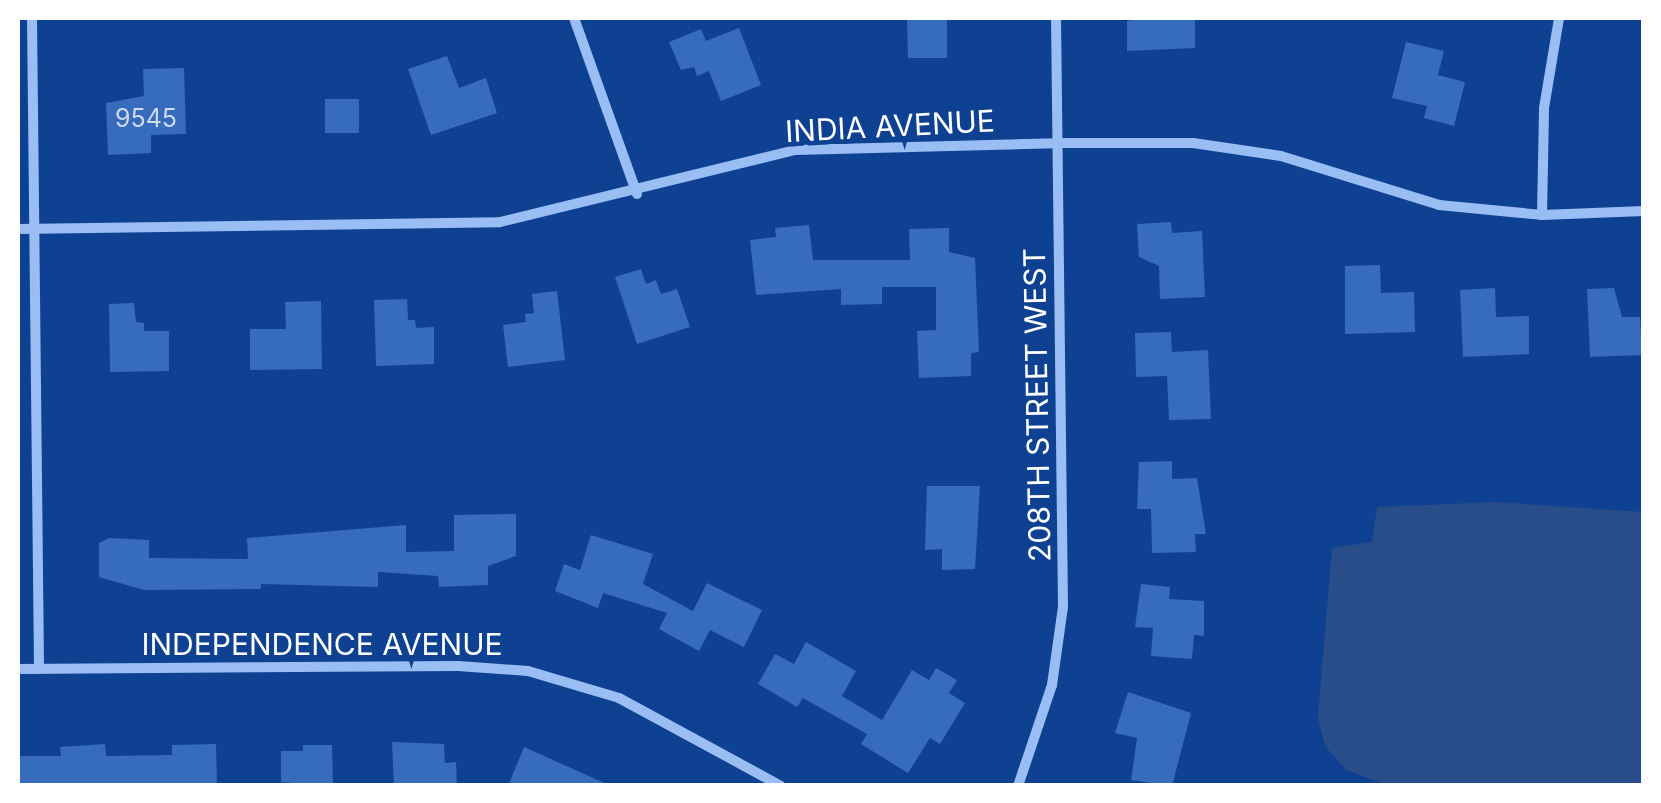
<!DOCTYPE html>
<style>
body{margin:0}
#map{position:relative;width:1661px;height:803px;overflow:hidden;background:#0f4192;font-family:Inter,sans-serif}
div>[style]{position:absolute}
.water>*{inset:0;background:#284d89}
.building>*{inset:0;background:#376bbb}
.street>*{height:10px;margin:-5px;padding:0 5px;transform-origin:5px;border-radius:5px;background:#9abef4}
span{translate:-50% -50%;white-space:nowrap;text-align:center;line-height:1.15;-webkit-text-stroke:9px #0f4192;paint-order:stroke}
.number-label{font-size:25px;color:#cddaee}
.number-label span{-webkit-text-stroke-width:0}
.street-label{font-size:30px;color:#fff}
.frame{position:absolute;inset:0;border:20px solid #fff;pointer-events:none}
</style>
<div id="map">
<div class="water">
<i style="clip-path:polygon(1495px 502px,1643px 512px,1643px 785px,1388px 785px,1346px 770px,1325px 746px,1318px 717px,1332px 548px,1372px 542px,1377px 507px)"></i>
</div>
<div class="building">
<i style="clip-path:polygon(907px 18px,947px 18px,947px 58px,908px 58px)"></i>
<i style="clip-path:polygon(1145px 18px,1195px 18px,1195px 48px,1127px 51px,1127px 21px)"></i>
<i style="clip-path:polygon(739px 28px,761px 85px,721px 101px,709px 71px,697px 76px,694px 67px,681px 70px,669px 42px,701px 29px,706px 41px)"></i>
<i style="clip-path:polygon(1406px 42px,1444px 51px,1438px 75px,1465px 82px,1454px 126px,1424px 118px,1427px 106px,1392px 98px)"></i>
<i style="clip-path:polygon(447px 56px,459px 88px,486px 78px,497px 113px,431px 135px,408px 69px)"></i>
<i style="clip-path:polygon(184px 68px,186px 134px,151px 135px,151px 153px,108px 155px,106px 103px,144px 96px,143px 69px)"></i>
<i style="clip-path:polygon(325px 99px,359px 99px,359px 133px,325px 133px)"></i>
<i style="clip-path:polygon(1171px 222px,1172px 233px,1202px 231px,1205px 297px,1160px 299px,1159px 266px,1139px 257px,1137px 224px)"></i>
<i style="clip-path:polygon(809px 225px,813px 260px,910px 260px,909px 229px,949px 228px,949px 252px,975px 258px,979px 352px,971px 353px,971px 376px,919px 378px,917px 331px,936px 330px,936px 287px,882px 287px,882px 304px,841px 305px,841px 289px,756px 295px,750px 240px,776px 237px,775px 228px)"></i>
<i style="clip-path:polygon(1380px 265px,1381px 293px,1414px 292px,1415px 332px,1345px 334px,1345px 266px)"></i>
<i style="clip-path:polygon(641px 269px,646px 284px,656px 280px,661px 294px,677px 289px,690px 327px,637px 344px,615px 277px)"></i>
<i style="clip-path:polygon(1495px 288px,1496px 317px,1529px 316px,1529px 354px,1463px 357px,1460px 290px)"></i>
<i style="clip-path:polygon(1614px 288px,1622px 317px,1640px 317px,1642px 355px,1590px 357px,1587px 289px)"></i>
<i style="clip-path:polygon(557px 291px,565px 360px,508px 367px,503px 325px,526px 322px,525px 314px,534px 313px,532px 294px)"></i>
<i style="clip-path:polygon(407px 299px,408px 320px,415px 320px,416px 328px,434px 327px,434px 364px,376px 366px,374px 300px)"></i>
<i style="clip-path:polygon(321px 301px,322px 369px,250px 370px,250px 329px,286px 329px,285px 302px)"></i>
<i style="clip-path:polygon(134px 303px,136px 322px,144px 323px,144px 331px,169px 331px,169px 371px,110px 372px,109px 304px)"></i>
<i style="clip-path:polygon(1171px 332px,1172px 352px,1208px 350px,1211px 419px,1169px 420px,1167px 376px,1136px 377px,1135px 333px)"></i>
<i style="clip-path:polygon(1172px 461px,1172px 479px,1197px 478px,1206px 534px,1195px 534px,1196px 552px,1152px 553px,1151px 509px,1137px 509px,1139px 462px)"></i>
<i style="clip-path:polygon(927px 486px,980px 486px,975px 569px,942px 570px,942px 549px,925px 550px)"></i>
<i style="clip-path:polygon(516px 514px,516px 556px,488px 566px,488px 585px,439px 587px,438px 576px,378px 572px,378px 587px,261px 584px,261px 589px,144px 590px,99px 577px,99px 543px,109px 538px,149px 540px,149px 558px,248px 559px,247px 538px,406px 525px,406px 552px,454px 551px,454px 515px)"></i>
<i style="clip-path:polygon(591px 535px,653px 554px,643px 584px,693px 611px,707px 583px,762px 610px,744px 647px,710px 630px,699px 651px,659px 629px,667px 613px,603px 593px,598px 608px,555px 591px,564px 564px,580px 570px)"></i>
<i style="clip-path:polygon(1141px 584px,1170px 587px,1169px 599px,1204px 601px,1204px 636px,1194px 635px,1192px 659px,1151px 656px,1153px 628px,1135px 627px)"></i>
<i style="clip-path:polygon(806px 642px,856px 671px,842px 696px,882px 720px,912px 670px,929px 680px,936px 668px,957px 680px,949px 693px,965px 703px,940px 744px,930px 738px,908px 773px,861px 744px,867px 734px,803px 698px,797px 707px,758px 684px,775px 654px,794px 664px)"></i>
<i style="clip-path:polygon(1128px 692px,1191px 713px,1172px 786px,1131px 780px,1137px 738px,1115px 733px)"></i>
<i style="clip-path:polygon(392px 742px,444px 744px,445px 763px,456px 762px,457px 786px,394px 786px)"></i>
<i style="clip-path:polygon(105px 744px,106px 756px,172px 755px,172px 745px,216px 744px,217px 786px,18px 786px,18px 756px,61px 756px,60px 747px)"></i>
<i style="clip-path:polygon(303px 745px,332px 745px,333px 786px,281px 782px,281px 751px,303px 751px)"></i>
<i style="clip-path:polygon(524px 747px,611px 786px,508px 786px)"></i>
</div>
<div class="street">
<i style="left:32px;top:18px;width:651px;rotate:89.38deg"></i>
<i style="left:574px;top:18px;width:187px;rotate:70.3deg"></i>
<i style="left:1542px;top:215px;width:107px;rotate:-88.9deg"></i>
<i style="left:1544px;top:108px;width:91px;rotate:-80.5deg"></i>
<i style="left:18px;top:229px;width:482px;rotate:-0.8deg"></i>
<i style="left:500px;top:222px;width:305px;rotate:-13.7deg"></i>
<i style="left:796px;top:150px;width:262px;rotate:-1.5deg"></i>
<i style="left:1058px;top:143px;width:135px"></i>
<i style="left:1193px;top:143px;width:89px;rotate:8.4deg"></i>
<i style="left:1281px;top:156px;width:165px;rotate:17.2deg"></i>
<i style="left:1439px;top:205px;width:103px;rotate:5.5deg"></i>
<i style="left:1542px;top:215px;width:102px;rotate:-2.2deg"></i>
<i style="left:18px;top:669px;width:440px;rotate:-0.4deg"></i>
<i style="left:458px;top:666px;width:70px;rotate:4.1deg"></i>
<i style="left:528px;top:671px;width:95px;rotate:16.5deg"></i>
<i style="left:619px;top:698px;width:184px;rotate:28.5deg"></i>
<i style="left:1018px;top:786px;width:107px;rotate:-71.4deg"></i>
<i style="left:1052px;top:685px;width:79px;rotate:-82deg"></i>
<i style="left:1063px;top:607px;width:589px;rotate:-90.68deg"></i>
</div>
<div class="number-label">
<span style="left:146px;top:118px">9545</span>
</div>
<div class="street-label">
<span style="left:890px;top:126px;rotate:-3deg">INDIA AVENUE</span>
<span style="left:1037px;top:405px;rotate:-91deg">208TH STREET WEST</span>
<span style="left:322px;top:644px">INDEPENDENCE AVENUE</span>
</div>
<div class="frame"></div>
</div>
